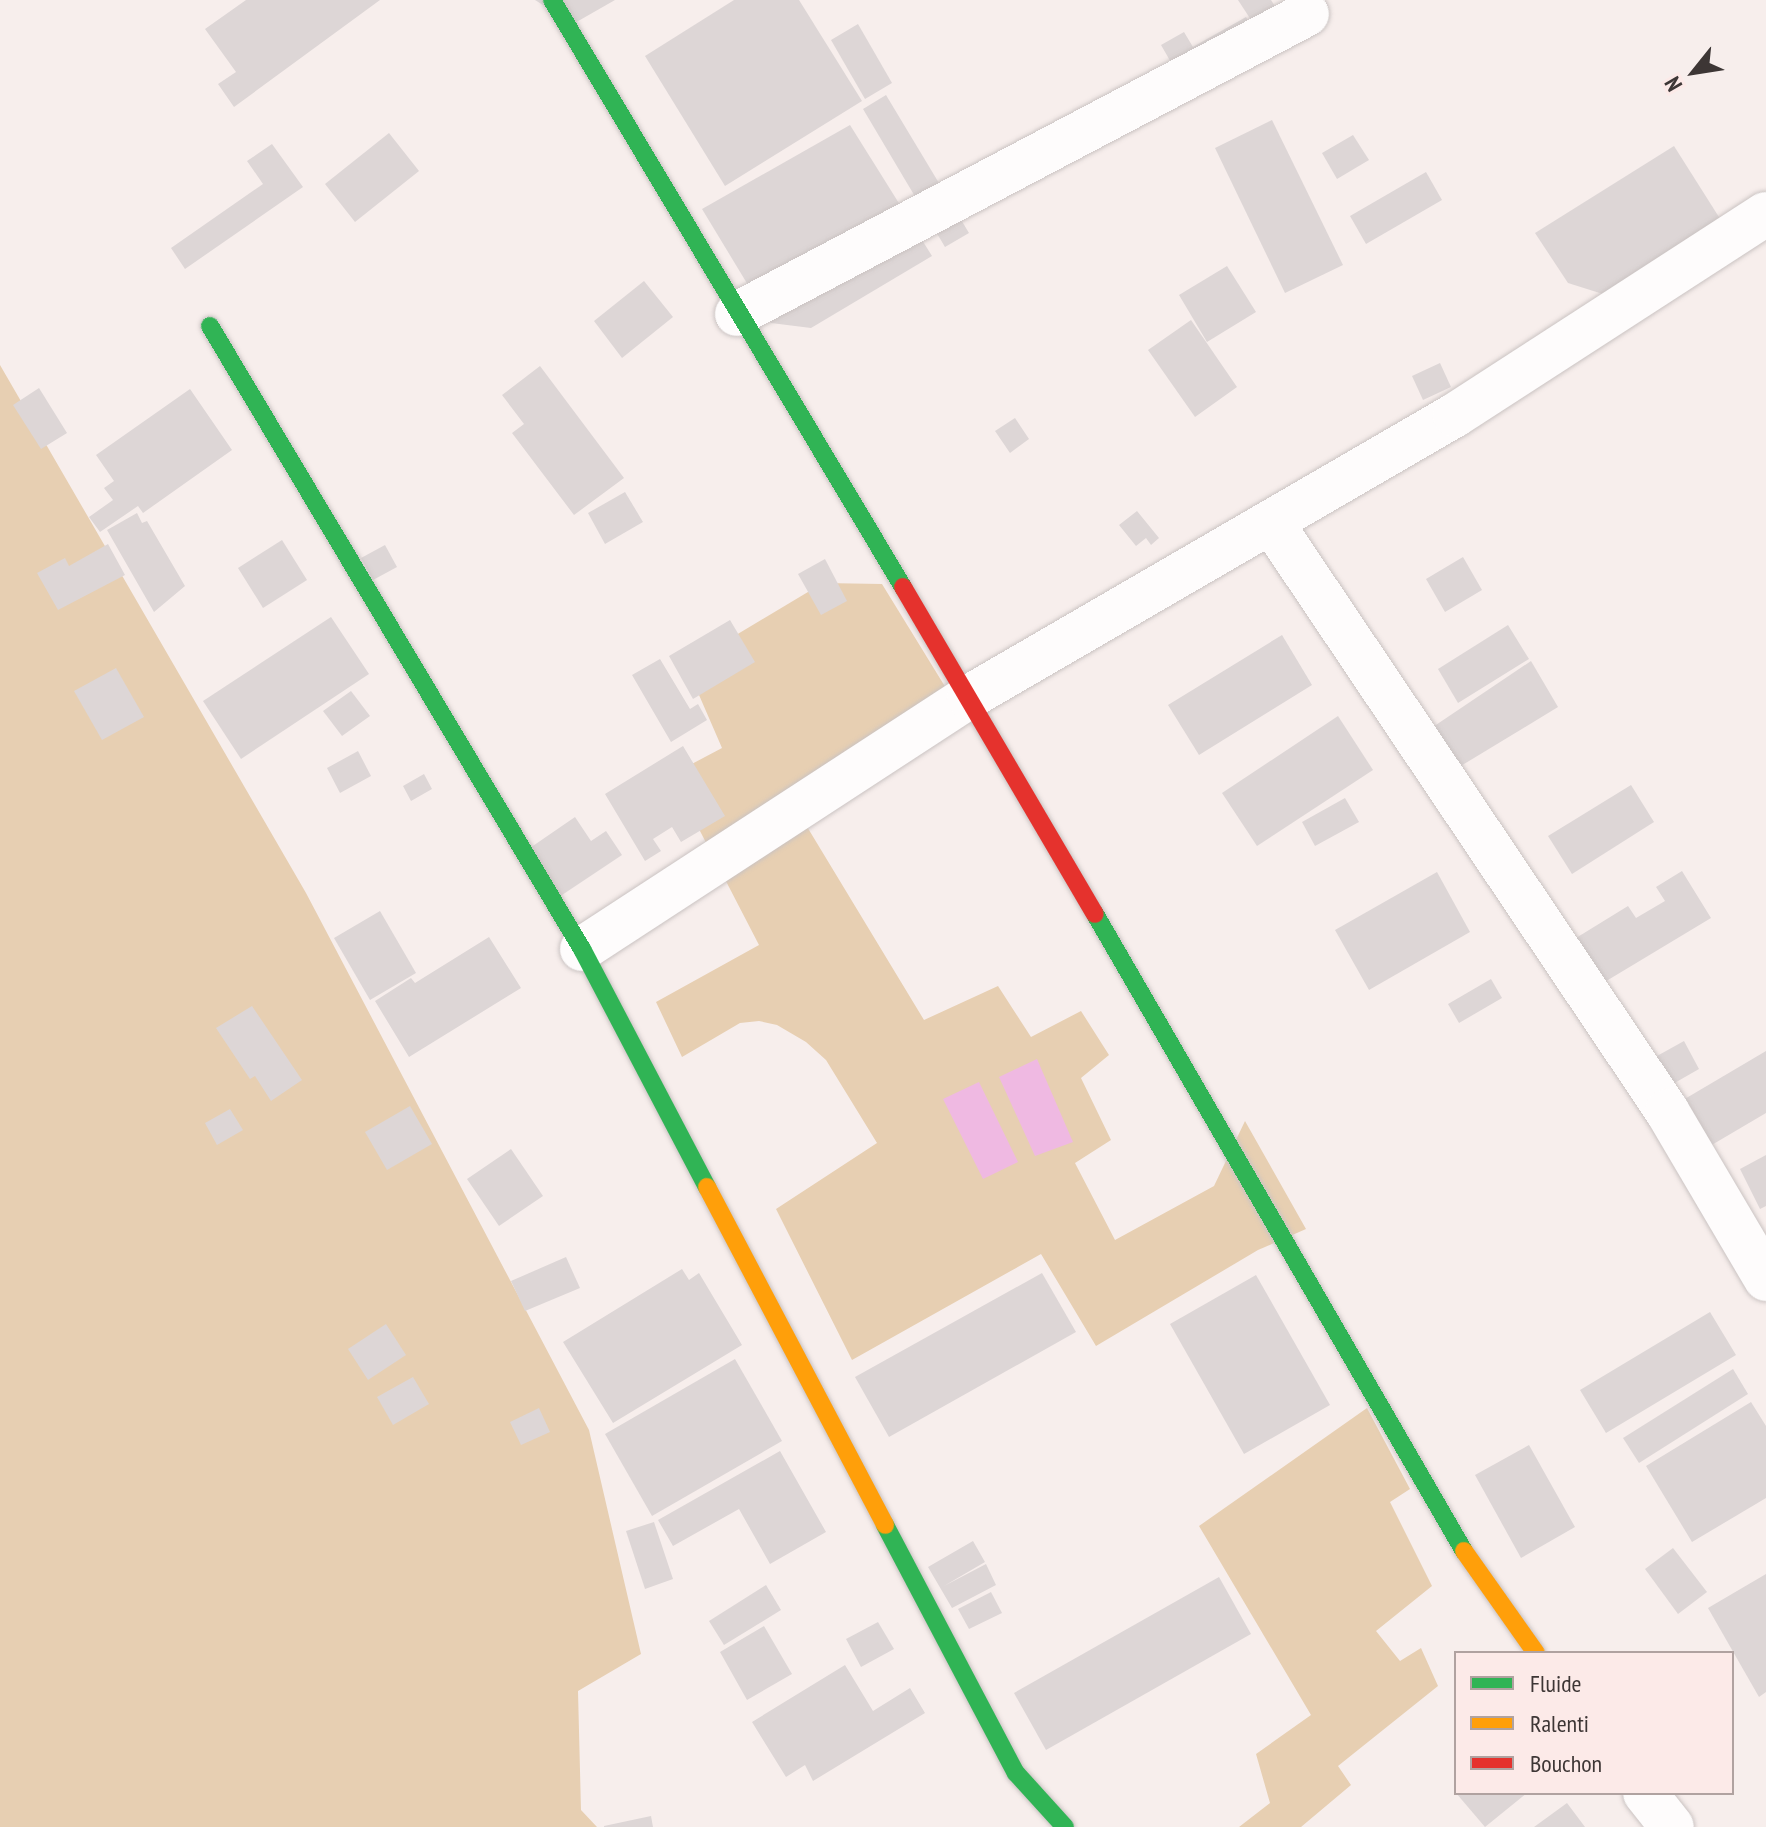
<!DOCTYPE html>
<style>
body{margin:0}
#map{position:relative;width:1766px;height:1827px;overflow:hidden;background:#f7eeec;font-family:"PT Sans Narrow",sans-serif}
div>[style]{position:absolute}
.green>*{inset:0;background:#e7cfb2}
.water>*{inset:0;background:#efb9e2}
.building>*{inset:0;background:#ddd6d6}
.roads{filter:drop-shadow(0 0 2px #cac3c2) drop-shadow(0 0 2px #cac3c2)}
.street>*{height:44px;margin:-22px;padding:0 22px;transform-origin:22px;border-radius:22px;background:#fefcfc}
.fast>*{height:18px;margin:-9px;padding:0 9px;transform-origin:9px;border-radius:9px;background:#30b455}
.slow>*{height:18px;margin:-9px;padding:0 9px;transform-origin:9px;border-radius:9px;background:#ff9f0a}
.jam>*{height:18px;margin:-9px;padding:0 9px;transform-origin:9px;border-radius:9px;background:#e5322d}
span{translate:-50% -50%;white-space:nowrap;text-align:center;line-height:1.15;-webkit-text-stroke:6px #fceae8;paint-order:stroke}
.legend{position:absolute;left:1454px;top:1651px;width:280px;height:144px;box-sizing:border-box;background:#fceae8;border:2px solid #b0a2a0;margin:0;padding:10px 14px;list-style:none;font-size:24px;color:#3d3635}
.legend li{display:flex;align-items:center;gap:16px;height:40px}
.legend b{width:40px;border:2px solid #b0a2a0}
.north{position:absolute;left:1654px;top:32px;width:80px;height:80px;-webkit-text-stroke:6px #fceae8;paint-order:stroke;rotate:240deg;font-size:22px;font-weight:700;line-height:32px;text-align:center;color:#3d3635}
.north::after{content:'';display:block;margin:auto;width:28px;height:36px;background:#3d3635;clip-path:polygon(50% 0,100% 100%,50% 72%,0 100%)}
</style>
<div id="map">
<div class="green">
<i style="clip-path:polygon(0 365px,306px 893px,589px 1430px,641px 1654px,578px 1691px,581px 1810px,597px 1827px,0 1827px)"></i>
<i style="clip-path:polygon(823px 583px,882px 584px,949px 693px,786px 792px,924px 1020px,998px 986px,1031px 1037px,1081px 1011px,1109px 1055px,1081px 1078px,1111px 1140px,1075px 1163px,1115px 1240px,1214px 1186px,1245px 1121px,1306px 1229px,1258px 1250px,1096px 1346px,1041px 1254px,852px 1360px,776px 1209px,877px 1143px,826px 1060px,806px 1042px,777px 1025px,759px 1021px,740px 1023px,682px 1057px,656px 1002px,759px 945px,671px 775px,722px 748px,686px 665px)"></i>
<i style="clip-path:polygon(1367px 1408px,1410px 1489px,1390px 1502px,1432px 1586px,1376px 1631px,1400px 1661px,1421px 1648px,1438px 1686px,1338px 1766px,1351px 1785px,1301px 1827px,1239px 1827px,1270px 1803px,1256px 1754px,1311px 1715px,1199px 1526px)"></i>
</div>
<div class="water">
<i style="clip-path:polygon(1037px 1059px,1073px 1142px,1035px 1156px,999px 1077px)"></i>
<i style="clip-path:polygon(979px 1082px,1018px 1162px,983px 1179px,943px 1099px)"></i>
</div>
<div class="building">
<i style="clip-path:polygon(246px 0,380px 0,234px 107px,218px 84px,236px 72px,205px 29px)"></i>
<i style="clip-path:polygon(535px 0,615px 0,573px 24px)"></i>
<i style="clip-path:polygon(734px 0,799px 0,862px 101px,725px 186px,645px 56px)"></i>
<i style="clip-path:polygon(1238px 0,1271px 0,1278px 11px,1255px 26px)"></i>
<i style="clip-path:polygon(1246px 17px,1268px 54px,1191px 97px,1161px 45px,1184px 32px,1193px 47px)"></i>
<i style="clip-path:polygon(858px 24px,892px 83px,865px 99px,831px 40px)"></i>
<i style="clip-path:polygon(886px 95px,969px 233px,945px 247px,863px 109px)"></i>
<i style="clip-path:polygon(1272px 120px,1343px 265px,1285px 293px,1215px 148px)"></i>
<i style="clip-path:polygon(850px 125px,932px 256px,811px 328px,771px 323px,702px 209px)"></i>
<i style="clip-path:polygon(389px 133px,419px 171px,355px 222px,325px 184px)"></i>
<i style="clip-path:polygon(1353px 135px,1369px 160px,1337px 179px,1322px 153px)"></i>
<i style="clip-path:polygon(272px 144px,303px 187px,185px 269px,171px 248px,263px 184px,247px 161px)"></i>
<i style="clip-path:polygon(1674px 146px,1724px 225px,1606px 295px,1568px 283px,1535px 233px)"></i>
<i style="clip-path:polygon(1426px 172px,1442px 200px,1366px 244px,1350px 216px)"></i>
<i style="clip-path:polygon(1227px 266px,1256px 312px,1207px 342px,1179px 295px)"></i>
<i style="clip-path:polygon(644px 281px,673px 317px,622px 358px,594px 321px)"></i>
<i style="clip-path:polygon(1191px 320px,1237px 387px,1195px 417px,1148px 350px)"></i>
<i style="clip-path:polygon(1440px 363px,1451px 387px,1423px 400px,1412px 376px)"></i>
<i style="clip-path:polygon(540px 366px,624px 478px,574px 515px,512px 433px,524px 424px,502px 395px)"></i>
<i style="clip-path:polygon(39px 388px,67px 433px,41px 449px,13px 405px)"></i>
<i style="clip-path:polygon(190px 389px,232px 450px,143px 513px,138px 506px,100px 532px,89px 517px,113px 500px,104px 488px,114px 481px,96px 455px)"></i>
<i style="clip-path:polygon(1015px 418px,1029px 439px,1010px 453px,995px 431px)"></i>
<i style="clip-path:polygon(625px 492px,643px 522px,605px 544px,588px 513px)"></i>
<i style="clip-path:polygon(1137px 511px,1159px 538px,1151px 545px,1146px 538px,1136px 546px,1119px 525px)"></i>
<i style="clip-path:polygon(137px 513px,142px 523px,147px 521px,185px 586px,154px 612px,107px 530px)"></i>
<i style="clip-path:polygon(282px 540px,307px 580px,263px 608px,238px 568px)"></i>
<i style="clip-path:polygon(108px 544px,125px 575px,58px 610px,37px 573px,65px 558px,69px 566px)"></i>
<i style="clip-path:polygon(385px 545px,397px 567px,373px 580px,361px 558px)"></i>
<i style="clip-path:polygon(1463px 557px,1482px 590px,1445px 612px,1426px 579px)"></i>
<i style="clip-path:polygon(825px 559px,847px 601px,821px 615px,798px 574px)"></i>
<i style="clip-path:polygon(331px 617px,369px 674px,241px 759px,203px 701px)"></i>
<i style="clip-path:polygon(730px 620px,755px 662px,693px 699px,669px 656px)"></i>
<i style="clip-path:polygon(1508px 625px,1529px 659px,1458px 703px,1438px 669px)"></i>
<i style="clip-path:polygon(1282px 635px,1312px 685px,1199px 755px,1168px 705px)"></i>
<i style="clip-path:polygon(660px 659px,690px 709px,698px 704px,707px 720px,671px 742px,632px 675px)"></i>
<i style="clip-path:polygon(1531px 661px,1558px 707px,1441px 778px,1421px 735px)"></i>
<i style="clip-path:polygon(116px 668px,144px 717px,102px 740px,74px 691px)"></i>
<i style="clip-path:polygon(351px 691px,370px 716px,342px 736px,323px 711px)"></i>
<i style="clip-path:polygon(1338px 716px,1373px 770px,1257px 846px,1222px 793px)"></i>
<i style="clip-path:polygon(683px 746px,725px 816px,681px 842px,672px 827px,653px 839px,661px 851px,645px 861px,605px 794px)"></i>
<i style="clip-path:polygon(358px 751px,371px 776px,340px 793px,327px 768px)"></i>
<i style="clip-path:polygon(424px 774px,432px 789px,411px 801px,403px 786px)"></i>
<i style="clip-path:polygon(1631px 785px,1654px 822px,1572px 874px,1548px 836px)"></i>
<i style="clip-path:polygon(1345px 798px,1359px 822px,1315px 846px,1302px 822px)"></i>
<i style="clip-path:polygon(575px 817px,591px 841px,606px 831px,622px 855px,559px 897px,527px 850px)"></i>
<i style="clip-path:polygon(1682px 871px,1711px 918px,1603px 983px,1576px 938px,1628px 906px,1636px 918px,1665px 901px,1656px 887px)"></i>
<i style="clip-path:polygon(1437px 872px,1470px 932px,1369px 990px,1335px 930px)"></i>
<i style="clip-path:polygon(380px 911px,416px 973px,370px 1000px,334px 938px)"></i>
<i style="clip-path:polygon(489px 937px,521px 988px,409px 1057px,375px 1001px,411px 978px,415px 983px)"></i>
<i style="clip-path:polygon(1491px 979px,1502px 998px,1459px 1023px,1448px 1004px)"></i>
<i style="clip-path:polygon(252px 1006px,302px 1080px,271px 1101px,255px 1076px,250px 1079px,216px 1028px)"></i>
<i style="clip-path:polygon(1684px 1041px,1699px 1069px,1664px 1089px,1648px 1061px)"></i>
<i style="clip-path:polygon(1766px 1051px,1766px 1113px,1710px 1146px,1683px 1100px)"></i>
<i style="clip-path:polygon(410px 1106px,432px 1144px,387px 1170px,365px 1132px)"></i>
<i style="clip-path:polygon(230px 1109px,243px 1130px,217px 1145px,205px 1123px)"></i>
<i style="clip-path:polygon(511px 1149px,543px 1196px,499px 1226px,467px 1179px)"></i>
<i style="clip-path:polygon(1766px 1155px,1766px 1206px,1760px 1209px,1740px 1169px)"></i>
<i style="clip-path:polygon(566px 1257px,580px 1288px,525px 1311px,511px 1281px)"></i>
<i style="clip-path:polygon(682px 1269px,689px 1280px,699px 1273px,742px 1345px,613px 1423px,563px 1342px)"></i>
<i style="clip-path:polygon(1042px 1273px,1076px 1332px,889px 1437px,855px 1377px)"></i>
<i style="clip-path:polygon(1256px 1275px,1330px 1405px,1244px 1454px,1170px 1324px)"></i>
<i style="clip-path:polygon(1710px 1312px,1736px 1355px,1606px 1433px,1580px 1390px)"></i>
<i style="clip-path:polygon(386px 1324px,406px 1355px,368px 1380px,348px 1349px)"></i>
<i style="clip-path:polygon(735px 1359px,782px 1441px,652px 1516px,605px 1434px)"></i>
<i style="clip-path:polygon(1733px 1369px,1748px 1394px,1639px 1463px,1623px 1438px)"></i>
<i style="clip-path:polygon(413px 1377px,429px 1404px,393px 1425px,377px 1397px)"></i>
<i style="clip-path:polygon(1751px 1402px,1766px 1426px,1766px 1498px,1692px 1542px,1646px 1466px)"></i>
<i style="clip-path:polygon(539px 1408px,550px 1432px,521px 1445px,510px 1422px)"></i>
<i style="clip-path:polygon(1529px 1445px,1575px 1527px,1521px 1558px,1475px 1475px)"></i>
<i style="clip-path:polygon(780px 1451px,826px 1532px,770px 1564px,739px 1509px,673px 1546px,658px 1520px)"></i>
<i style="clip-path:polygon(654px 1522px,673px 1579px,645px 1589px,626px 1531px)"></i>
<i style="clip-path:polygon(973px 1541px,985px 1562px,944px 1586px,986px 1564px,996px 1585px,952px 1608px,928px 1567px)"></i>
<i style="clip-path:polygon(1673px 1548px,1707px 1592px,1678px 1614px,1645px 1569px)"></i>
<i style="clip-path:polygon(1766px 1574px,1766px 1692px,1759px 1697px,1708px 1608px)"></i>
<i style="clip-path:polygon(1219px 1577px,1251px 1634px,1046px 1750px,1014px 1693px)"></i>
<i style="clip-path:polygon(766px 1585px,781px 1610px,724px 1645px,709px 1621px)"></i>
<i style="clip-path:polygon(991px 1592px,1002px 1613px,969px 1629px,958px 1609px)"></i>
<i style="clip-path:polygon(878px 1622px,894px 1649px,861px 1667px,846px 1639px)"></i>
<i style="clip-path:polygon(764px 1626px,792px 1674px,747px 1700px,720px 1652px)"></i>
<i style="clip-path:polygon(845px 1665px,873px 1711px,910px 1688px,925px 1713px,813px 1781px,805px 1765px,786px 1777px,752px 1722px)"></i>
<i style="clip-path:polygon(1456px 1793px,1527px 1793px,1485px 1827px)"></i>
<i style="clip-path:polygon(1567px 1803px,1585px 1827px,1534px 1827px)"></i>
<i style="clip-path:polygon(651px 1816px,653px 1827px,604px 1827px,604px 1826px)"></i>
</div>
<div class="roads">
<div class="street">
<i style="left:737px;top:314px;width:644px;rotate:-27.76deg"></i>
<i style="left:1271px;top:522px;width:710px;rotate:56.09deg"></i>
<i style="left:1667px;top:1111px;width:195px;rotate:59.5deg"></i>
<i style="left:582px;top:949px;width:462px;rotate:-33.1deg"></i>
<i style="left:969px;top:697px;width:562px;rotate:-30.12deg"></i>
<i style="left:1455px;top:415px;width:370px;rotate:-32.9deg"></i>
<i style="left:1645px;top:1793px;width:43px;rotate:51.5deg"></i>
</div>
<div class="fast">
<i style="left:552px;top:0;width:684px;rotate:59.12deg"></i>
<i style="left:210px;top:326px;width:726px;rotate:59.16deg"></i>
<i style="left:582px;top:949px;width:269px;rotate:62.3deg"></i>
<i style="left:1095px;top:914px;width:736px;rotate:59.92deg"></i>
<i style="left:885px;top:1525px;width:280px;rotate:62.2deg"></i>
<i style="left:1016px;top:1773px;width:73px;rotate:47.8deg"></i>
</div>
<div class="slow">
<i style="left:707px;top:1187px;width:382px;rotate:62.2deg"></i>
<i style="left:1464px;top:1551px;width:125px;rotate:54.8deg"></i>
</div>
<div class="jam">
<i style="left:903px;top:587px;width:379px;rotate:59.6deg"></i>
</div>
</div>
<ul class="legend">
<li><b style="height:10px;background:#30b455"></b>Fluide</li>
<li><b style="height:10px;background:#ff9f0a"></b>Ralenti</li>
<li><b style="height:10px;background:#e5322d"></b>Bouchon</li>
</ul>
<div class="north">N</div>
</div>
